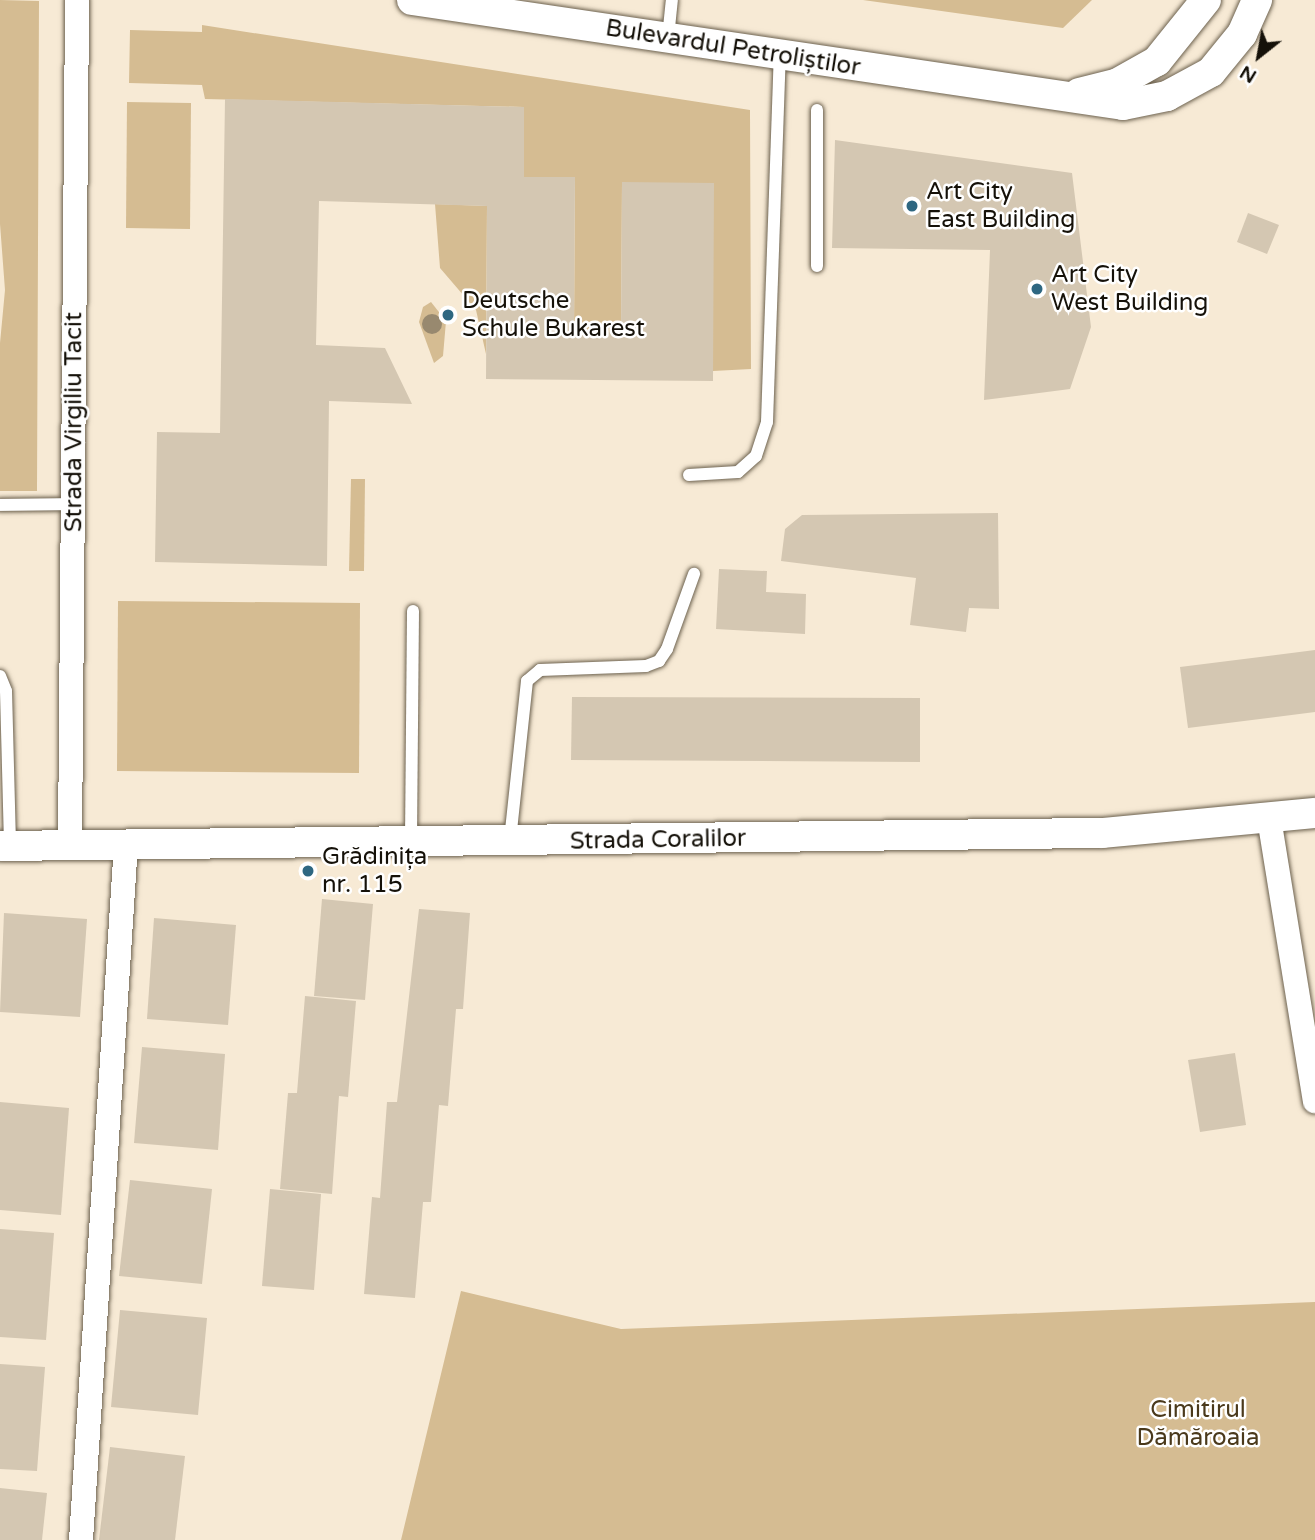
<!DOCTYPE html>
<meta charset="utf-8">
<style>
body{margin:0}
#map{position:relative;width:1315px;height:1540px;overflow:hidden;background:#f7ead5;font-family:"Varela Round",sans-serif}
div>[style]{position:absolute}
.green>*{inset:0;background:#d5bc92}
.building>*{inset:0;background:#d4c7b2}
.roads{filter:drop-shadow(0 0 2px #6c614e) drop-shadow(0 0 2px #6c614e)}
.service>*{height:12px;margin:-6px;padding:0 6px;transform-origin:6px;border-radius:6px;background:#fff}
.minor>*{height:24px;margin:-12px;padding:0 12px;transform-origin:12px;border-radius:12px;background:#fff}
.tertiary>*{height:30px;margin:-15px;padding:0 15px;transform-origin:15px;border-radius:15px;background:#fff}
.trees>*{width:20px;height:20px;margin:-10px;border-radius:50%;background:#98896f}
.dots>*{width:19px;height:19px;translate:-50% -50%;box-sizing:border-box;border:4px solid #fff;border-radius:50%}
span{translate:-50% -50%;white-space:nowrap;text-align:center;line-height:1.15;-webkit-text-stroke:5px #fff;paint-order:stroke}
.street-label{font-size:24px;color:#151109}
.poi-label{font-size:24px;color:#151109}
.left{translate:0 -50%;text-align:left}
.park-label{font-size:24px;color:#4a391b}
.north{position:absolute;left:1224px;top:21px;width:70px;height:70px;-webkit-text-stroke:5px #fff;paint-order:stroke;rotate:211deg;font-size:19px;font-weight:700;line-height:28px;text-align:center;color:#151109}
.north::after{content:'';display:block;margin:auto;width:24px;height:32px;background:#151109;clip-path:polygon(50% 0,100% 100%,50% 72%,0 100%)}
</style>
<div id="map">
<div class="green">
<i style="clip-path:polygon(0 0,39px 1px,37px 491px,0 491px,0 343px,5px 290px,0 224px)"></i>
<i style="clip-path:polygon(863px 0,1092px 0,1063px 28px)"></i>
<i style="clip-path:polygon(202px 25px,750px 110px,751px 369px,713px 371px,713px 183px,622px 183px,621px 332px,574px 331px,575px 178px,524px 177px,523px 107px,205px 99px,202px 85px,129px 83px,130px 30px,202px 32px)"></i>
<i style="clip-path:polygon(127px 102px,191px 103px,190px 229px,126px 228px)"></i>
<i style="clip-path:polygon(435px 204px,487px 206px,486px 354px,476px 310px,440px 268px)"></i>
<i style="clip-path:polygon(431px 302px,446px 321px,443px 356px,434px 363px,419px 322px,423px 307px)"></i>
<i style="clip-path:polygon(351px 479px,365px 479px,364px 571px,349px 571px)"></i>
<i style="clip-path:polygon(118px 601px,360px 603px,359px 773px,117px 771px)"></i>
<i style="clip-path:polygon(461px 1291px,621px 1329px,1315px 1302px,1315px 1540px,401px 1540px)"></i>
</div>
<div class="building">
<i style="clip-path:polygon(225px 99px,524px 107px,524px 177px,575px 177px,574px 331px,621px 332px,622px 182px,714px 183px,713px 381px,486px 379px,487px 206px,319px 201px,316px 345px,385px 348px,412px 404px,329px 401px,327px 566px,155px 562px,157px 432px,220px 433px)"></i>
<i style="clip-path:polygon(835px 140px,1072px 173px,1091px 327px,1070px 389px,984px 400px,990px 250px,832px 248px)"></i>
<i style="clip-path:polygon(1248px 213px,1279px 225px,1267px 254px,1237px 242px)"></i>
<i style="clip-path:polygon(998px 513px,999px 609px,969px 608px,966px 632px,910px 625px,916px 578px,781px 561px,785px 529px,802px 515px)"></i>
<i style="clip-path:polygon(719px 569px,767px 571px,766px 592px,806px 594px,805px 634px,716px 629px)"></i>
<i style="clip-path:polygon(1315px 650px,1315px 712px,1188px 728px,1180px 667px)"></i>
<i style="clip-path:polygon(572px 697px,920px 698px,920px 762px,571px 760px)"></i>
<i style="clip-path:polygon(322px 899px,373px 904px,365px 1000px,314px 996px)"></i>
<i style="clip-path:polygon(419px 909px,470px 913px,463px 1009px,456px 1009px,448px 1106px,439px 1105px,431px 1202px,423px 1202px,415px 1298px,364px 1294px,372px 1197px,380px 1198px,387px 1102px,397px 1102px)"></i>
<i style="clip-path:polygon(4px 913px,87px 919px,80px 1017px,0 1012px)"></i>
<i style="clip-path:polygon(154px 918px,236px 925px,228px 1025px,147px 1019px)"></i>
<i style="clip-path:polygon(305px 996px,356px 1001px,348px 1097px,339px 1096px,332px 1194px,280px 1189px,288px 1093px,297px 1093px)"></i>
<i style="clip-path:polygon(142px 1047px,225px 1054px,218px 1150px,134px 1143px)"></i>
<i style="clip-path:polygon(1235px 1053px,1246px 1125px,1200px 1132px,1188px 1060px)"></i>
<i style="clip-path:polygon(0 1102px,69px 1108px,61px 1215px,0 1210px)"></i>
<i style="clip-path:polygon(130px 1180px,212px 1189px,202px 1284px,119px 1276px)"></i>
<i style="clip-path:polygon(270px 1189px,321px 1194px,314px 1290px,262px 1286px)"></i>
<i style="clip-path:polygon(0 1229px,54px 1233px,46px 1340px,0 1337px)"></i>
<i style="clip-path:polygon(120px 1310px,207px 1318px,198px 1415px,111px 1407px)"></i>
<i style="clip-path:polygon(0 1364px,45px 1367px,37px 1471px,0 1469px)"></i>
<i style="clip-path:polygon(110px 1447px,185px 1456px,175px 1540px,99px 1540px)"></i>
<i style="clip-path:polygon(0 1488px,47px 1493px,42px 1540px,0 1540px)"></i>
</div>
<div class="roads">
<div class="service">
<i style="left:668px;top:37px;width:37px;rotate:-84deg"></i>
<i style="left:817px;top:266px;width:156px;rotate:-90deg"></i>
<i style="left:689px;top:475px;width:49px;rotate:-3.5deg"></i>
<i style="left:738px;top:472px;width:24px;rotate:-42deg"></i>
<i style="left:756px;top:456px;width:36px;rotate:-72deg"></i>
<i style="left:767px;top:422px;width:366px;rotate:-88deg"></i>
<i style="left:0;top:505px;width:73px;rotate:-0.8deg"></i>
<i style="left:0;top:676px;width:16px;rotate:68deg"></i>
<i style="left:6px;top:691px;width:155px;rotate:88.5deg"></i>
<i style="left:411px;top:840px;width:229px;rotate:-89.5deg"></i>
<i style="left:510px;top:840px;width:160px;rotate:-83.9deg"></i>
<i style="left:527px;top:681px;width:17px;rotate:-40deg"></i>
<i style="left:540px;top:670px;width:106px;rotate:-2.2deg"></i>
<i style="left:646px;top:666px;width:14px;rotate:-21deg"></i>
<i style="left:659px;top:661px;width:14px;rotate:-56deg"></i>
<i style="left:667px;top:649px;width:80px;rotate:-70.2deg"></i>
</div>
<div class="minor">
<i style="left:1269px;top:818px;width:287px;rotate:80.8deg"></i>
<i style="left:70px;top:844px;width:844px;rotate:-89.52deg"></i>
<i style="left:81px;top:1540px;width:696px;rotate:-86.3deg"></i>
</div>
<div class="tertiary">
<i style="left:412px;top:0;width:719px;rotate:8.4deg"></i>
<i style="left:1123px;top:105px;width:45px;rotate:-11.6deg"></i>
<i style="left:1167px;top:96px;width:50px;rotate:-28.6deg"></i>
<i style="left:1211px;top:72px;width:49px;rotate:-50.8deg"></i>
<i style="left:1242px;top:34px;width:37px;rotate:-66deg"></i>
<i style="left:1079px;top:93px;width:38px;rotate:-14deg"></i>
<i style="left:1116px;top:84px;width:47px;rotate:-29.3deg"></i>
<i style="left:1157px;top:61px;width:78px;rotate:-51.2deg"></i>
<i style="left:0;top:846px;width:1103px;rotate:-0.68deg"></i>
<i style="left:1103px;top:833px;width:213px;rotate:-5.4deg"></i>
</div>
</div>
<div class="trees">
<i style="left:432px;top:324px"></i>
</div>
<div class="dots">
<i style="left:912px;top:206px;background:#2e6781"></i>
<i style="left:1037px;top:289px;background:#2e6781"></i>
<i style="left:448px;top:315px;background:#2e6781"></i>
<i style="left:308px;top:871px;background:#2e6781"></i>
</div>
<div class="street-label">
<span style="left:733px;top:48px;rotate:9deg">Bulevardul Petroliștilor</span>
<span style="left:74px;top:422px;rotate:-90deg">Strada Virgiliu Tacit</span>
<span style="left:658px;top:840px;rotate:-1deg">Strada Coralilor</span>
</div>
<div class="poi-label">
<span class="left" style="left:926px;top:206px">Art City<br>East Building</span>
<span class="left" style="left:1051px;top:289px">Art City<br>West Building</span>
<span class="left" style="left:462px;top:315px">Deutsche<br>Schule Bukarest</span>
<span class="left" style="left:322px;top:871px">Grădinița<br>nr. 115</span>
</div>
<div class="park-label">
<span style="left:1198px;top:1424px">Cimitirul<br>Dămăroaia</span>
</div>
<div class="north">N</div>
</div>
